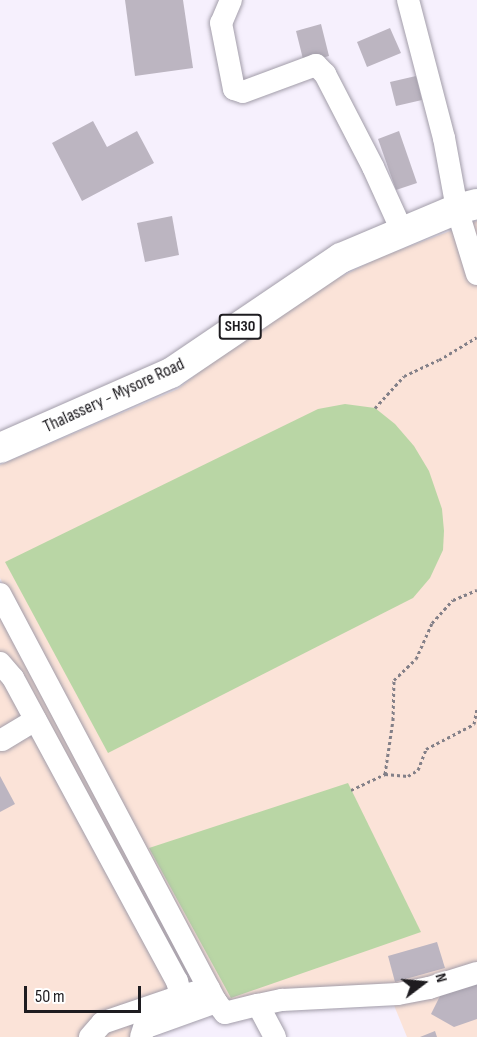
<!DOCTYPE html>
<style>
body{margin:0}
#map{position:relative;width:477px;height:1037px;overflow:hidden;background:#f6f0fd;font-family:"Sofia Sans Condensed",sans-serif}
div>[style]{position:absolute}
.education>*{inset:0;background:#fbe3d8}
.green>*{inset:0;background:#b9d6a5}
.building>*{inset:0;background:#bcb5c1}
.path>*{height:3px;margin-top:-1.5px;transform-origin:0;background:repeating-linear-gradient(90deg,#838088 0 3px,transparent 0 6px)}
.roads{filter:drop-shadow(0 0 2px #a29da9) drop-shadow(0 0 2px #a29da9)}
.minor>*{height:22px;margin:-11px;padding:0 11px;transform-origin:11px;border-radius:11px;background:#fff}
.major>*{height:30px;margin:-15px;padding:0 15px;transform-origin:15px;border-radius:15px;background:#fff}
span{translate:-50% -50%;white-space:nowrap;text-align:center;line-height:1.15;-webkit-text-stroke:4.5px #fff;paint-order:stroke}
.shield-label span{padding:2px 4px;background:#fff;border:2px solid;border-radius:4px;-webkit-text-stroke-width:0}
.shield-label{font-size:16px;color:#1e1c20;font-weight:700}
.street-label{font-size:18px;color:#1e1c20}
.north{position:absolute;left:393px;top:953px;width:60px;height:60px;-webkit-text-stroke:4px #fff;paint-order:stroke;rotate:74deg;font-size:16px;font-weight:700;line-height:24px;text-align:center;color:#1e1c20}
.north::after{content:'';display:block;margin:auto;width:21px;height:27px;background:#1e1c20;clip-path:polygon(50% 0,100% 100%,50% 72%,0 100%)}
.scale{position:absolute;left:24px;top:986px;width:117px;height:27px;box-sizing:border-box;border:3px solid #1e1c20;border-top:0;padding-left:8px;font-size:18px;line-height:21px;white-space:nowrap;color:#1e1c20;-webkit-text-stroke:4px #fff;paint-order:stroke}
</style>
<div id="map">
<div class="education">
<i style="clip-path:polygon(477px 221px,477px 1037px,407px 1037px,391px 998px,228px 1007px,0 578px,0 465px,178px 389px,228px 349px,320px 287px,381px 257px)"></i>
<i style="clip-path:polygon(0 614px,206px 1000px,130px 1026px,134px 1037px,0 1037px)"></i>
</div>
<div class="green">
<i style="clip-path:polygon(345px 404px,375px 408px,395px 424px,414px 446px,429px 471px,442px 509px,444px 531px,443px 550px,430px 578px,413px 598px,108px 753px,5px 562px,318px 409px)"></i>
<i style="clip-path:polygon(348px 783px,421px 932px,231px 998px,149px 848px)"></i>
</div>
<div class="building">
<i style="clip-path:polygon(125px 0,183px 0,193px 68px,135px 76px)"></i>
<i style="clip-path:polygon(321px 24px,329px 56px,304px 63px,296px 31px)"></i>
<i style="clip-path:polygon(390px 28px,401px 53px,367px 67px,357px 42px)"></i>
<i style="clip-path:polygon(416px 76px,422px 100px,396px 106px,390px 82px)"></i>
<i style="clip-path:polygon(93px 121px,107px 147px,137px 131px,154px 163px,82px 201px,52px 143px)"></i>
<i style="clip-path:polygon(399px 131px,417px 183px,396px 190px,378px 139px)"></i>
<i style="clip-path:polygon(172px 216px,179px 255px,145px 262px,137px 223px)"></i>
<i style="clip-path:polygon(0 776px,15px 804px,0 812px)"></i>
<i style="clip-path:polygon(437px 942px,445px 968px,395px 982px,388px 956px)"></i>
<i style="clip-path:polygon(477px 979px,477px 1019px,454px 1027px,431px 1014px,443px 990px)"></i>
<i style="clip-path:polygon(435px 1031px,437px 1037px,420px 1037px)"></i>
</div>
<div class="path">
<i style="left:375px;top:408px;width:43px;rotate:-47.8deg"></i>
<i style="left:404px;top:376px;width:38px;rotate:-25deg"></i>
<i style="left:439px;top:360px;width:44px;rotate:-31.2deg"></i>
<i style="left:385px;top:774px;width:55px;rotate:-81.6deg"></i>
<i style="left:393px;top:720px;width:40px;rotate:-88.6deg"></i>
<i style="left:394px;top:680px;width:30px;rotate:-44deg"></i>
<i style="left:416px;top:659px;width:39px;rotate:-66deg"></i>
<i style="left:432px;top:623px;width:31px;rotate:-48deg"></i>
<i style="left:453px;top:600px;width:26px;rotate:-23deg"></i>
<i style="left:351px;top:790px;width:38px;rotate:-25deg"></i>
<i style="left:385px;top:774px;width:23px;rotate:5deg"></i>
<i style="left:408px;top:776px;width:12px;rotate:-31deg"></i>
<i style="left:418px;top:770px;width:22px;rotate:-69deg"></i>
<i style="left:426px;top:749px;width:54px;rotate:-27.5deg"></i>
<i style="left:474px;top:724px;width:16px;rotate:-79deg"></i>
</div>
<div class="roads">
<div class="minor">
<i style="left:231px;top:0;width:25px;rotate:113deg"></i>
<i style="left:221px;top:23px;width:67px;rotate:78.9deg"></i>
<i style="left:234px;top:89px;width:9px;rotate:18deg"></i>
<i style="left:243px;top:92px;width:78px;rotate:-20.3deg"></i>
<i style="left:316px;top:65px;width:13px;rotate:45deg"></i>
<i style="left:325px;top:74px;width:105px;rotate:62.7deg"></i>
<i style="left:373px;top:167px;width:70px;rotate:65.6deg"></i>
<i style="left:408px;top:0;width:143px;rotate:75.4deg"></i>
<i style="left:444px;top:138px;width:72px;rotate:79.6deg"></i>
<i style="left:457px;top:209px;width:68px;rotate:72.9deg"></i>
<i style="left:0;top:594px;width:462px;rotate:62.1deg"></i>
<i style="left:216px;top:1002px;width:14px;rotate:51deg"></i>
<i style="left:225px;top:1013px;width:34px;rotate:-14deg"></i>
<i style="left:258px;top:1005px;width:36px;rotate:62deg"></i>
<i style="left:0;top:663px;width:20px;rotate:49deg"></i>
<i style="left:13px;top:678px;width:345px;rotate:61.6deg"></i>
<i style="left:177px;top:981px;width:16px;rotate:75deg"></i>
<i style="left:181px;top:996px;width:29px;rotate:-14deg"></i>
<i style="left:2px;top:740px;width:39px;rotate:-31deg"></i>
<i style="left:258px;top:1005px;width:25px;rotate:-12deg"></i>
<i style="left:282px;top:1000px;width:116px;rotate:-3deg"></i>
<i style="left:398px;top:994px;width:32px;rotate:-11deg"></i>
<i style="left:429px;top:988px;width:50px;rotate:-17.4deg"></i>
<i style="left:90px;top:1037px;width:18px;rotate:-49deg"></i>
<i style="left:102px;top:1023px;width:83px;rotate:-18.9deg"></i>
<i style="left:141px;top:1037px;width:9px;rotate:-72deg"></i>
<i style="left:144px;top:1028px;width:77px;rotate:-19.9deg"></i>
</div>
<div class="major">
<i style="left:0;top:448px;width:187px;rotate:-23.7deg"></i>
<i style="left:171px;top:373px;width:205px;rotate:-34.1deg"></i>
<i style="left:341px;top:258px;width:126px;rotate:-22.9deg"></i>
<i style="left:457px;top:209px;width:21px;rotate:-14deg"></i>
</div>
</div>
<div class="shield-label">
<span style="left:240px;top:327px">SH30</span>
</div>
<div class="street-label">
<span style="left:114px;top:396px;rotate:-25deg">Thalassery - Mysore Road</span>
</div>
<div class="north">N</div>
<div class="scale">50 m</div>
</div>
